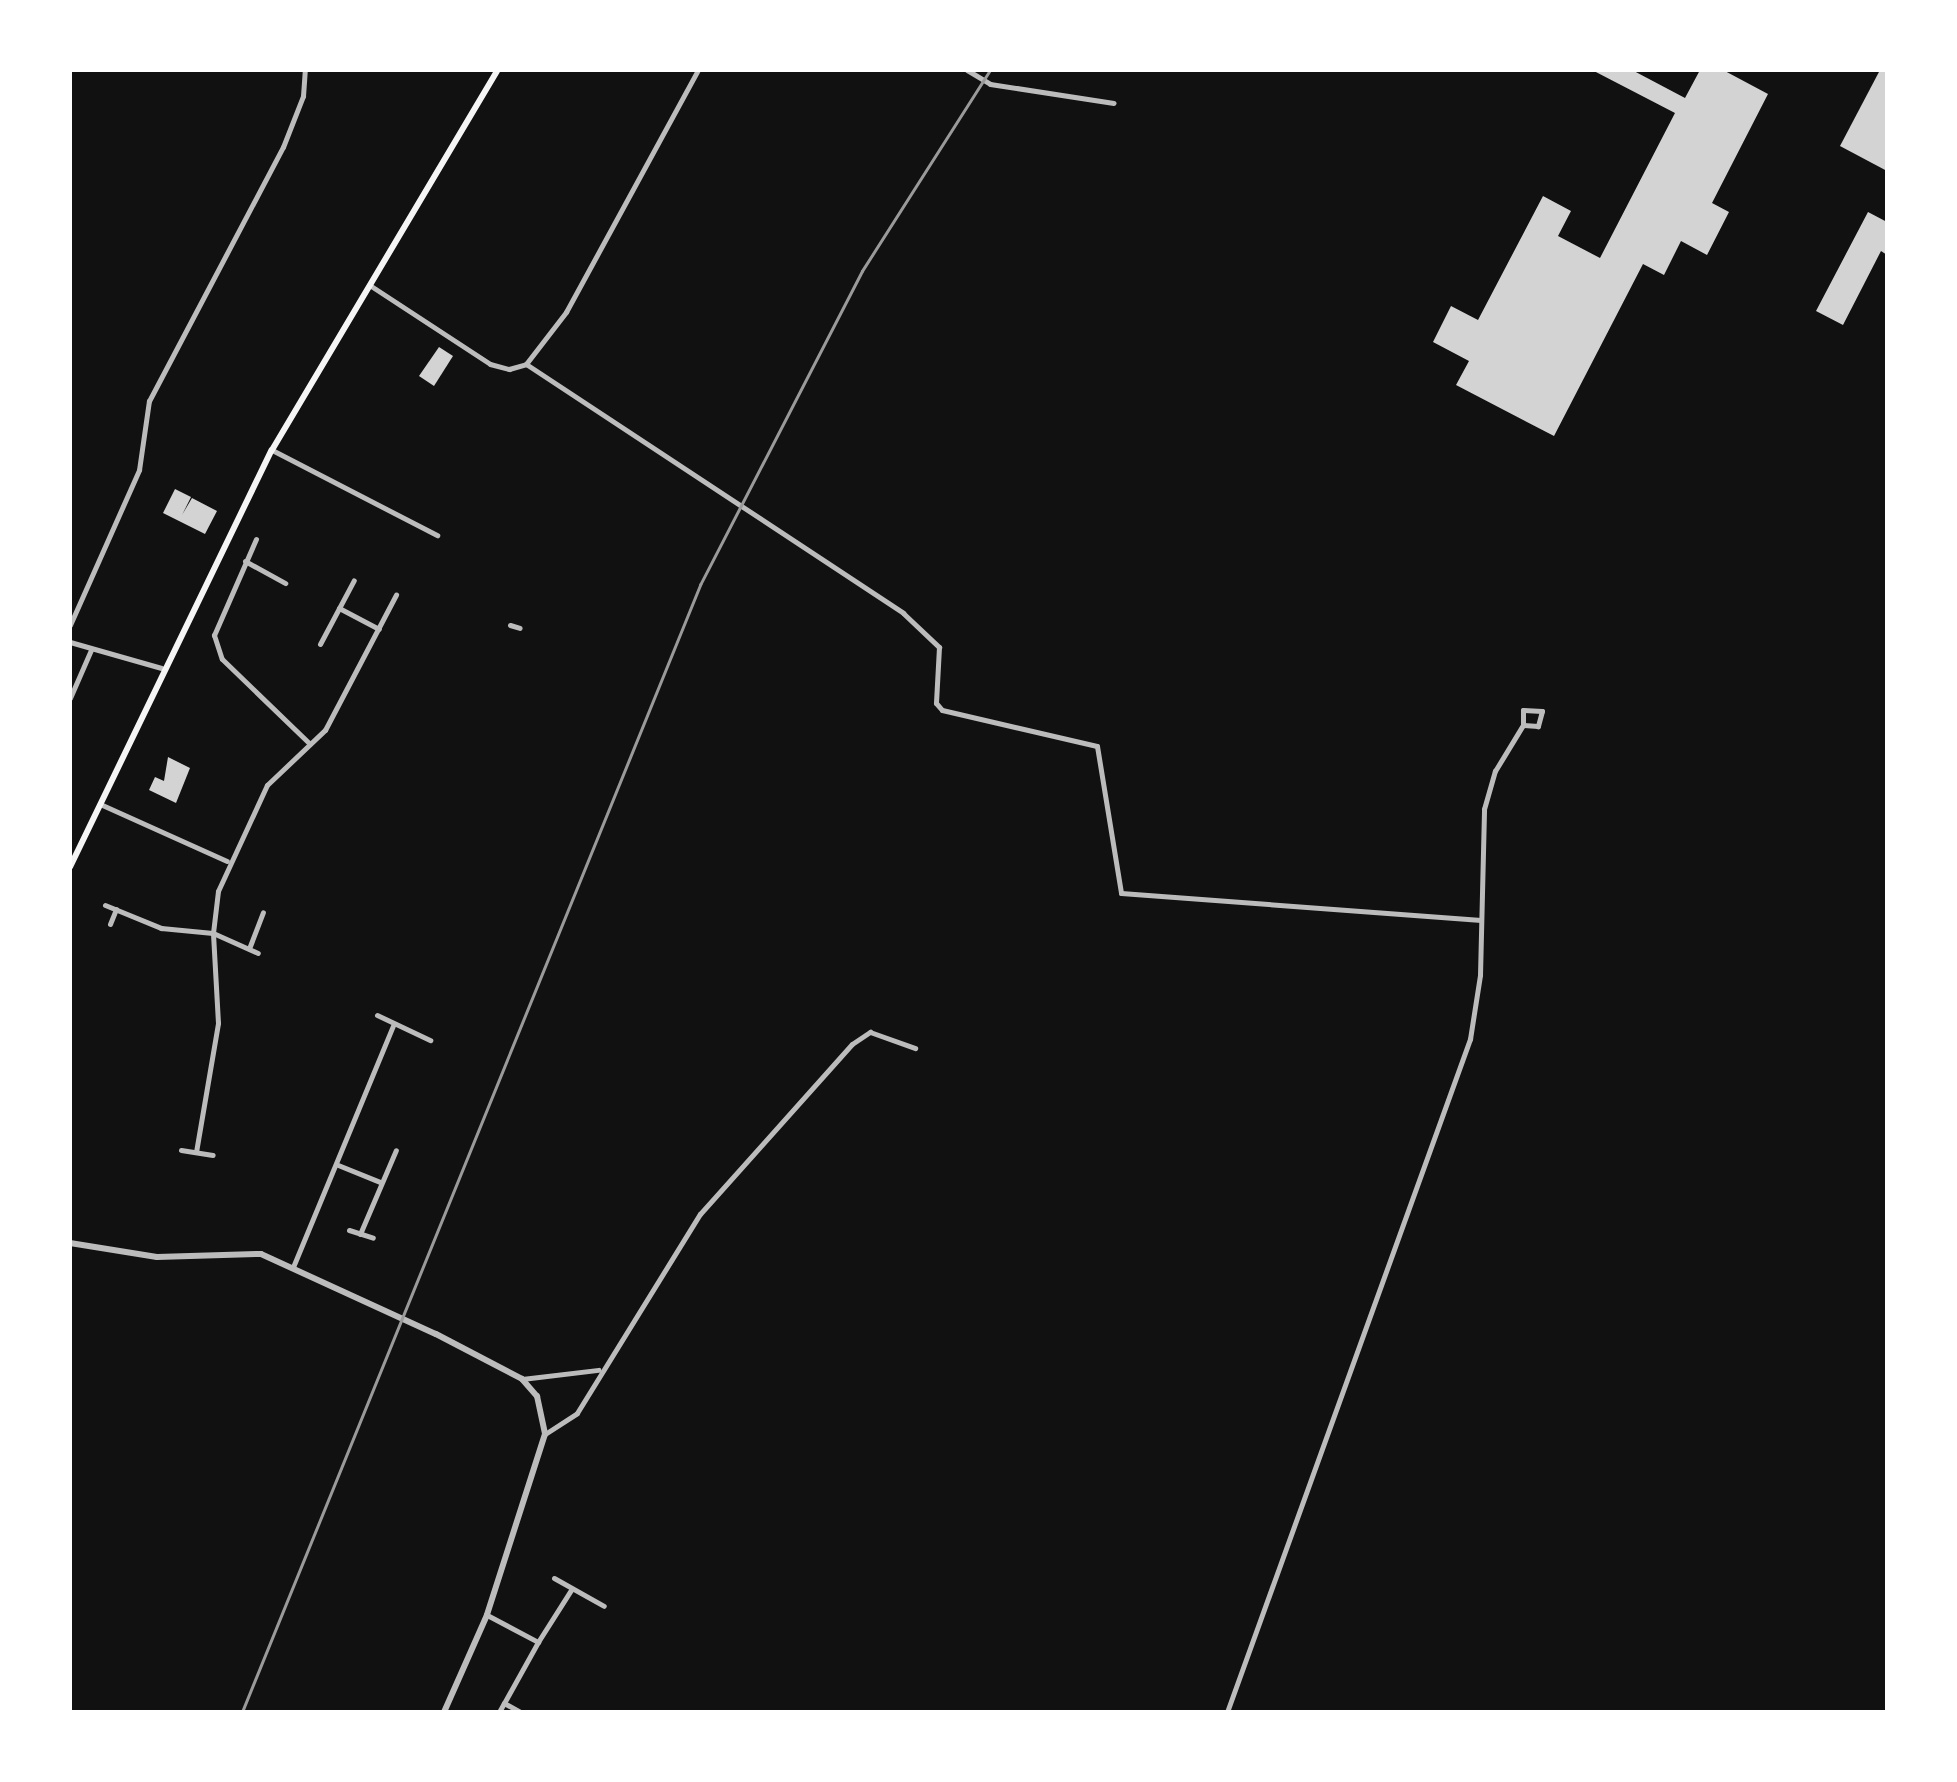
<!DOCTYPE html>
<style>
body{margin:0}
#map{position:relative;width:1957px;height:1782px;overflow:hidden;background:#111;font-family:"Varela Round",sans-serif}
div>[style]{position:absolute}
.building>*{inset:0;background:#d3d3d3}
.minor>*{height:5px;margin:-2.5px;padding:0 2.5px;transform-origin:2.5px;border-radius:2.5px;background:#bcbcbc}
.tertiary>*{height:6px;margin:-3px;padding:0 3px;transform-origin:3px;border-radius:3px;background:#bcbcbc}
.secondary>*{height:6px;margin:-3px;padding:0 3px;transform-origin:3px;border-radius:3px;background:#f5f5f5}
.rail>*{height:2.5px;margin:-1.25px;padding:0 1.25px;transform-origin:1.25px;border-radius:1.25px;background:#9a9a9a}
span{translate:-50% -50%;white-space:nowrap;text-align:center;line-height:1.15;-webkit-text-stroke:8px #fff;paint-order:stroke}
.frame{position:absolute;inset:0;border:72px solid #fff;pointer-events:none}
</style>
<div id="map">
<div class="building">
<i style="clip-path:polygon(1592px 70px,1632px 70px,1685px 98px,1700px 70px,1723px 70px,1768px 94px,1712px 203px,1729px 212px,1707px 255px,1681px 241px,1664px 275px,1643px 264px,1554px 436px,1456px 385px,1469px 361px,1433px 342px,1451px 306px,1478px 320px,1543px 196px,1571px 211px,1558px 236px,1600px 258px,1675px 113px)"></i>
<i style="clip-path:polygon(1880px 70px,1887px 70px,1887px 171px,1840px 146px)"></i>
<i style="clip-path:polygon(1868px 212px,1887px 222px,1887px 255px,1881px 251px,1843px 325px,1816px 311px)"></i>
<i style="clip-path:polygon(439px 347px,453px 356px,434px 386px,419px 376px)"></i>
<i style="clip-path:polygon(175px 489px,191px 497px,182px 515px,192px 498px,217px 511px,205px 534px,163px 513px)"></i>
<i style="clip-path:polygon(168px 757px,190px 768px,176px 803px,149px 790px,155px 777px,164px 781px)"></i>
</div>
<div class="minor">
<i style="left:967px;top:70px;width:27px;rotate:31deg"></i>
<i style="left:990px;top:84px;width:125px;rotate:8.7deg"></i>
<i style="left:371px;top:286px;width:142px;rotate:33.2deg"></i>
<i style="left:490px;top:364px;width:20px;rotate:15deg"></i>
<i style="left:509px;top:369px;width:18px;rotate:-16deg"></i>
<i style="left:526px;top:364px;width:66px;rotate:-52.4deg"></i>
<i style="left:566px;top:312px;width:276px;rotate:-61.4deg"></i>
<i style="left:526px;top:364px;width:452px;rotate:33.4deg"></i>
<i style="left:903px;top:613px;width:50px;rotate:43.4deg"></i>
<i style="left:939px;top:647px;width:56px;rotate:93.1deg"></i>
<i style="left:936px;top:703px;width:9px;rotate:49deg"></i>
<i style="left:942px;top:710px;width:159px;rotate:13.1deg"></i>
<i style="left:1097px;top:746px;width:149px;rotate:80.7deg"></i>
<i style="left:1121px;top:893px;width:361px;rotate:4.3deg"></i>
<i style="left:272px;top:450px;width:186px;rotate:27.3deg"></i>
<i style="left:256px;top:539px;width:105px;rotate:113.6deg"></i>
<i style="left:214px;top:635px;width:25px;rotate:72deg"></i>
<i style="left:222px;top:659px;width:122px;rotate:44deg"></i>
<i style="left:245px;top:561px;width:46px;rotate:28.8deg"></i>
<i style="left:339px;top:608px;width:45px;rotate:27.7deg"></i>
<i style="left:70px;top:625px;width:170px;rotate:-66deg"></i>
<i style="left:139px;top:470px;width:70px;rotate:-81.8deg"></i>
<i style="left:149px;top:401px;width:287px;rotate:-62.2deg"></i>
<i style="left:283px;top:147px;width:55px;rotate:-68.6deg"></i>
<i style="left:303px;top:96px;width:26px;rotate:-86deg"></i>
<i style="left:510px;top:625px;width:10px;rotate:17deg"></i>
<i style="left:70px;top:642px;width:95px;rotate:15.9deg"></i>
<i style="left:320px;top:644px;width:72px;rotate:-62deg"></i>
<i style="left:70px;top:698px;width:52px;rotate:-66.4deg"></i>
<i style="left:100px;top:804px;width:139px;rotate:24.2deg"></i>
<i style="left:105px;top:905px;width:61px;rotate:22.3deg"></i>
<i style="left:161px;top:928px;width:52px;rotate:5.5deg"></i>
<i style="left:213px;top:933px;width:49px;rotate:24deg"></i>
<i style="left:110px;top:924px;width:16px;rotate:-68deg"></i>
<i style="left:250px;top:946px;width:36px;rotate:-69deg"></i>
<i style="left:377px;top:1015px;width:59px;rotate:25.3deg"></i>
<i style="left:181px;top:1150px;width:32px;rotate:9deg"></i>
<i style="left:196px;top:1152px;width:131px;rotate:-80.3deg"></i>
<i style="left:218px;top:1023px;width:90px;rotate:-93.2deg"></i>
<i style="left:213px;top:933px;width:42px;rotate:-83.2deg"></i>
<i style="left:218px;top:891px;width:117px;rotate:-65.2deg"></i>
<i style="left:267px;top:785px;width:80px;rotate:-43.5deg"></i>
<i style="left:325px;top:730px;width:153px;rotate:-62.3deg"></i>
<i style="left:338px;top:1165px;width:45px;rotate:22deg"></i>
<i style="left:349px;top:1230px;width:25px;rotate:18deg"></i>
<i style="left:360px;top:1234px;width:91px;rotate:-66.8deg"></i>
<i style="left:293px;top:1267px;width:261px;rotate:-67.5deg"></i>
<i style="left:522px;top:1379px;width:77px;rotate:-6.8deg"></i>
<i style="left:545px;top:1434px;width:38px;rotate:-33deg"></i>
<i style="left:577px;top:1413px;width:234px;rotate:-58.3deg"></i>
<i style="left:700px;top:1214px;width:228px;rotate:-48.2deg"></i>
<i style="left:852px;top:1044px;width:22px;rotate:-34deg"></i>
<i style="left:870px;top:1032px;width:48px;rotate:19.6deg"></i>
<i style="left:554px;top:1578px;width:57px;rotate:29.2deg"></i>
<i style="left:487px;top:1615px;width:58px;rotate:27.9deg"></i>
<i style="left:538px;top:1642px;width:70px;rotate:119.1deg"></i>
<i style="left:504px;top:1703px;width:18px;rotate:29deg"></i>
<i style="left:538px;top:1642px;width:62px;rotate:-57.6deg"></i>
<i style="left:499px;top:1712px;width:10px;rotate:-61deg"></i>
<i style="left:1227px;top:1712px;width:716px;rotate:-70.15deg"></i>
<i style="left:1470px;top:1039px;width:65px;rotate:-81.1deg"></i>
<i style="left:1480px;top:975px;width:166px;rotate:-88.6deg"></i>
<i style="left:1484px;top:809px;width:40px;rotate:-74deg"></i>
<i style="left:1495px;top:771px;width:54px;rotate:-58.7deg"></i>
<i style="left:1523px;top:725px;width:15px;rotate:-90deg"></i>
<i style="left:1523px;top:710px;width:19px;rotate:3deg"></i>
<i style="left:1542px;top:711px;width:16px;rotate:105deg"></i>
<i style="left:1538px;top:726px;width:15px;rotate:-176deg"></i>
</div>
<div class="tertiary">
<i style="left:70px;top:1243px;width:88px;rotate:9.1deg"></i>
<i style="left:157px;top:1257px;width:104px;rotate:-1.7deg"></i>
<i style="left:261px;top:1254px;width:192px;rotate:24.6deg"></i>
<i style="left:436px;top:1334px;width:97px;rotate:27.6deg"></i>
<i style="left:522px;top:1379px;width:23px;rotate:49deg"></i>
<i style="left:537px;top:1396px;width:39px;rotate:78deg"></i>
<i style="left:545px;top:1434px;width:190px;rotate:107.8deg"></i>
<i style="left:487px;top:1615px;width:106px;rotate:113.9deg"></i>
</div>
<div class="secondary">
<i style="left:70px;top:867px;width:463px;rotate:-64.2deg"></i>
<i style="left:272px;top:450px;width:442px;rotate:-59.3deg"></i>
</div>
<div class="rail">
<i style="left:242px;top:1712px;width:1217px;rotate:-67.88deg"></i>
<i style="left:700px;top:585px;width:353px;rotate:-62.7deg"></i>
<i style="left:862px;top:271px;width:238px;rotate:-57.5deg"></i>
</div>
<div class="frame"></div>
</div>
